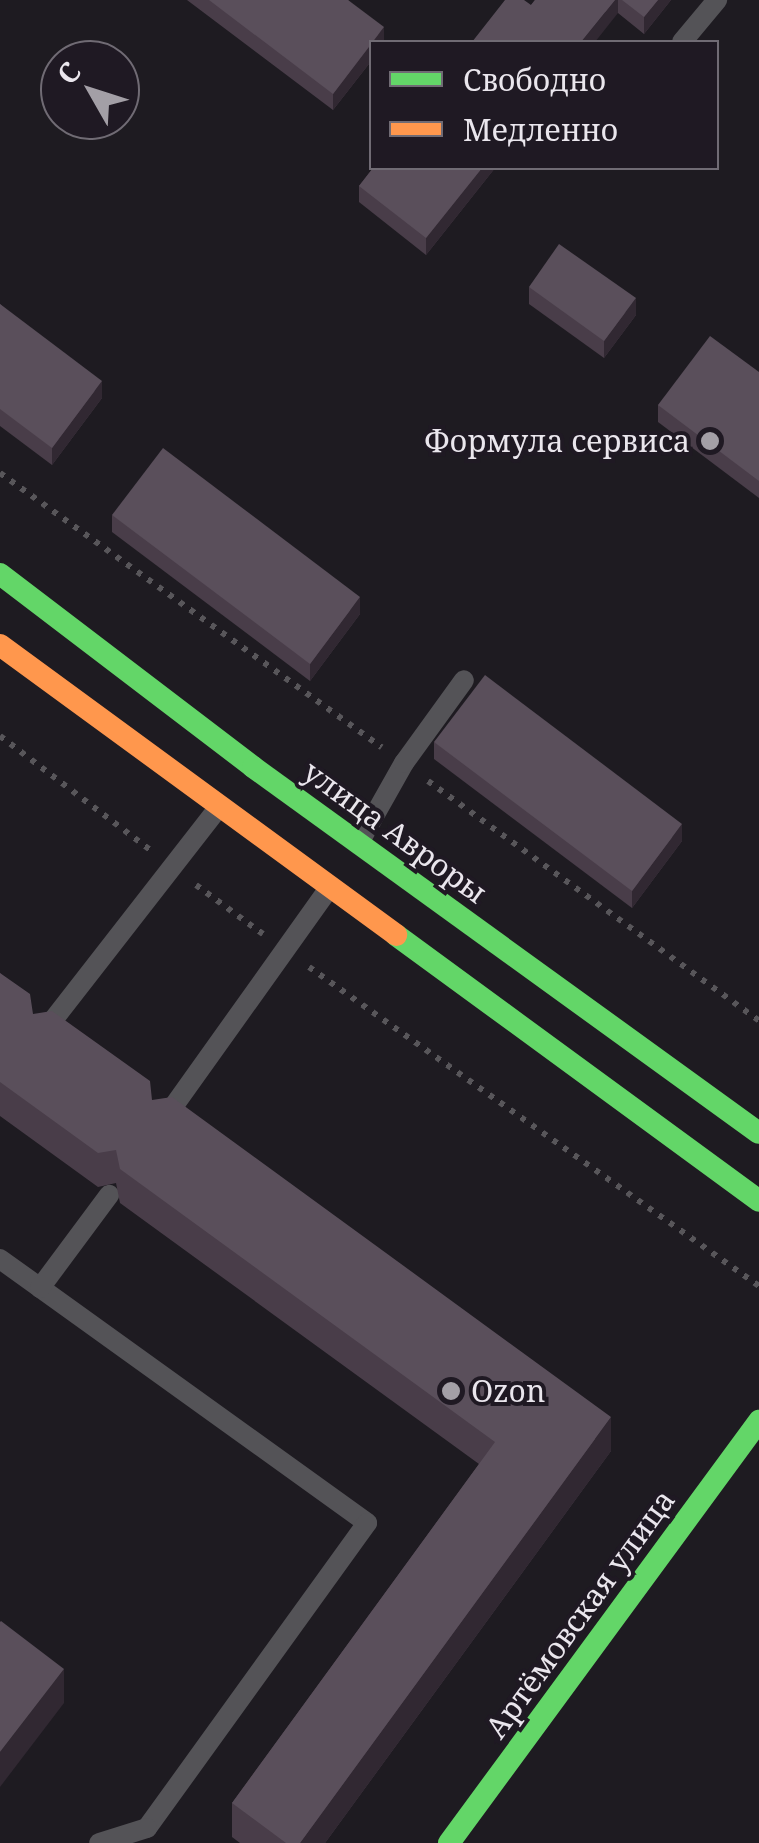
<!DOCTYPE html>
<meta charset="utf-8">
<style>
body{margin:0}
#map{position:relative;width:759px;height:1843px;overflow:hidden;background:#1e1b21;font-family:"Noto Serif",serif}
div>[style]{position:absolute}
.path>*{height:6px;margin-top:-3px;transform-origin:0;background:repeating-linear-gradient(90deg,#58565a 0 5px,transparent 0 13px)}
.lane>*{height:20px;margin:-10px;padding:0 10px;transform-origin:10px;border-radius:10px;background:#545357}
.fast>*{height:22px;margin:-11px;padding:0 11px;transform-origin:11px;border-radius:11px;background:#63d668}
.slow>*{height:22px;margin:-11px;padding:0 11px;transform-origin:11px;border-radius:11px;background:#ff974d}
.wall>*{inset:0;background:#493d49}
.shaded-wall>*{inset:0;background:#312832}
.building>*{inset:0;background:#5a4f5b}
.dots>*{width:28px;height:28px;translate:-50% -50%;box-sizing:border-box;border:5px solid #1f1923;border-radius:50%}
span{translate:-50% -50%;white-space:nowrap;text-align:center;line-height:1.15;-webkit-text-stroke:8px #1f1923;paint-order:stroke}
.poi-label{font-size:30px;color:#eae6ed}
.right{translate:-100% -50%;text-align:right}
.left{translate:0 -50%;text-align:left}
.street-label{font-size:30px;color:#eae6ed}
.legend{position:absolute;left:369px;top:40px;width:350px;height:130px;box-sizing:border-box;background:#1f1923;border:2px solid #706b74;margin:0;padding:12px 18px;list-style:none;font-size:30px;color:#eae6ed}
.legend li{display:flex;align-items:center;gap:20px;height:50px}
.legend b{width:50px;border:2px solid #706b74}
.north{position:absolute;left:40px;top:40px;width:100px;height:100px;box-sizing:border-box;background:#1f1923;border:2px solid #706b74;border-radius:50%;rotate:309deg;font-size:28px;font-weight:700;line-height:40px;text-align:center;color:#eae6ed}
.north::after{content:'';display:block;margin:auto;width:35px;height:45px;background:#a39fa6;clip-path:polygon(50% 0,100% 100%,50% 72%,0 100%)}
</style>
<div id="map">
<div class="path">
<i style="left:0;top:473px;width:470px;rotate:35.7deg"></i>
<i style="left:0;top:736px;width:188px;rotate:37.2deg"></i>
<i style="left:428px;top:781px;width:409px;rotate:35.9deg"></i>
<i style="left:196px;top:885px;width:83px;rotate:36.2deg"></i>
<i style="left:309px;top:967px;width:552px;rotate:35.33deg"></i>
</div>
<div class="lane">
<i style="left:682px;top:42px;width:55px;rotate:-50.2deg"></i>
<i style="left:360px;top:841px;width:90px;rotate:-60.6deg"></i>
<i style="left:404px;top:763px;width:102px;rotate:-54.1deg"></i>
<i style="left:43px;top:1033px;width:285px;rotate:-52.1deg"></i>
<i style="left:163px;top:1121px;width:286px;rotate:-54.5deg"></i>
<i style="left:0;top:1259px;width:452px;rotate:35.7deg"></i>
<i style="left:367px;top:1523px;width:376px;rotate:125.8deg"></i>
<i style="left:147px;top:1828px;width:50px;rotate:162.6deg"></i>
<i style="left:40px;top:1288px;width:116px;rotate:-53.4deg"></i>
</div>
<div class="fast">
<i style="left:0;top:574px;width:318px;rotate:37.3deg"></i>
<i style="left:253px;top:767px;width:624px;rotate:35.88deg"></i>
<i style="left:396px;top:935px;width:450px;rotate:36.2deg"></i>
<i style="left:449px;top:1843px;width:524px;rotate:-53.7deg"></i>
</div>
<div class="slow">
<i style="left:0;top:645px;width:491px;rotate:36.2deg"></i>
</div>
<div class="wall">
<i style="clip-path:polygon(187px 0,348px 0,384px 42px,372px 42px,372px 60px,333px 110px)"></i>
<i style="clip-path:polygon(535px 0,671px 0,644px 34px,618px 13px,531px 5px)"></i>
<i style="clip-path:polygon(373px 168px,495px 168px,426px 255px,359px 202px,359px 186px)"></i>
<i style="clip-path:polygon(529px 287px,636px 315px,604px 358px,529px 304px)"></i>
<i style="clip-path:polygon(0 304px,102px 398px,52px 465px,0 426px)"></i>
<i style="clip-path:polygon(759px 372px,759px 498px,658px 422px,658px 405px)"></i>
<i style="clip-path:polygon(112px 515px,360px 614px,310px 681px,112px 532px)"></i>
<i style="clip-path:polygon(434px 742px,682px 841px,632px 908px,434px 759px)"></i>
<i style="clip-path:polygon(0 973px,33px 1014px,152px 1100px,611px 1451px,325px 1843px,240px 1843px,232px 1837px,232px 1803px,479px 1464px,120px 1203px,116px 1183px,98px 1187px,0 1116px)"></i>
</div>
<div class="shaded-wall">
<i style="clip-path:polygon(615px 0,618px 0,618px 13px,595px 42px,581px 42px)"></i>
<i style="clip-path:polygon(658px 0,671px 0,644px 34px,644px 17px)"></i>
<i style="clip-path:polygon(384px 27px,384px 42px,372px 42px)"></i>
<i style="clip-path:polygon(372px 43px,372px 60px,333px 110px,333px 94px)"></i>
<i style="clip-path:polygon(482px 168px,495px 168px,426px 255px,426px 238px)"></i>
<i style="clip-path:polygon(636px 298px,636px 315px,604px 358px,604px 341px)"></i>
<i style="clip-path:polygon(102px 381px,102px 398px,52px 465px,52px 448px)"></i>
<i style="clip-path:polygon(360px 597px,360px 614px,310px 681px,310px 664px)"></i>
<i style="clip-path:polygon(682px 824px,682px 841px,632px 908px,632px 891px)"></i>
<i style="clip-path:polygon(611px 1417px,611px 1451px,325px 1843px,300px 1843px)"></i>
<i style="clip-path:polygon(64px 1669px,64px 1703px,0 1787px,0 1752px)"></i>
</div>
<div class="building">
<i style="clip-path:polygon(209px 0,348px 0,384px 27px,333px 94px)"></i>
<i style="clip-path:polygon(505px 0,524px 0,531px 5px,535px 0,615px 0,581px 42px,472px 42px)"></i>
<i style="clip-path:polygon(622px 0,658px 0,644px 17px)"></i>
<i style="clip-path:polygon(373px 168px,482px 168px,426px 238px,359px 186px)"></i>
<i style="clip-path:polygon(559px 244px,636px 298px,604px 341px,529px 287px)"></i>
<i style="clip-path:polygon(0 304px,102px 381px,52px 448px,0 409px)"></i>
<i style="clip-path:polygon(710px 336px,759px 372px,759px 481px,658px 405px)"></i>
<i style="clip-path:polygon(163px 448px,360px 597px,310px 664px,112px 515px)"></i>
<i style="clip-path:polygon(485px 675px,682px 824px,632px 891px,434px 742px)"></i>
<i style="clip-path:polygon(0 973px,30px 994px,33px 1014px,52px 1011px,150px 1081px,152px 1100px,172px 1097px,611px 1417px,300px 1843px,286px 1843px,232px 1803px,495px 1442px,120px 1169px,116px 1150px,98px 1153px,0 1082px)"></i>
<i style="clip-path:polygon(1px 1621px,64px 1669px,0 1752px,0 1622px)"></i>
</div>
<div class="dots">
<i style="left:710px;top:441px;background:#a39fa6"></i>
<i style="left:451px;top:1391px;background:#a39fa6"></i>
</div>
<div class="poi-label">
<span class="right" style="left:690px;top:441px">Формула сервиса</span>
<span class="left" style="left:471px;top:1391px">Ozon</span>
</div>
<div class="street-label">
<span style="left:395px;top:832px;rotate:36deg">улица Авроры</span>
<span style="left:580px;top:1614px;rotate:-54deg">Артёмовская улица</span>
</div>
<ul class="legend">
<li><b style="height:12px;background:#63d668"></b>Свободно</li>
<li><b style="height:12px;background:#ff974d"></b>Медленно</li>
</ul>
<div class="north">С</div>
</div>
